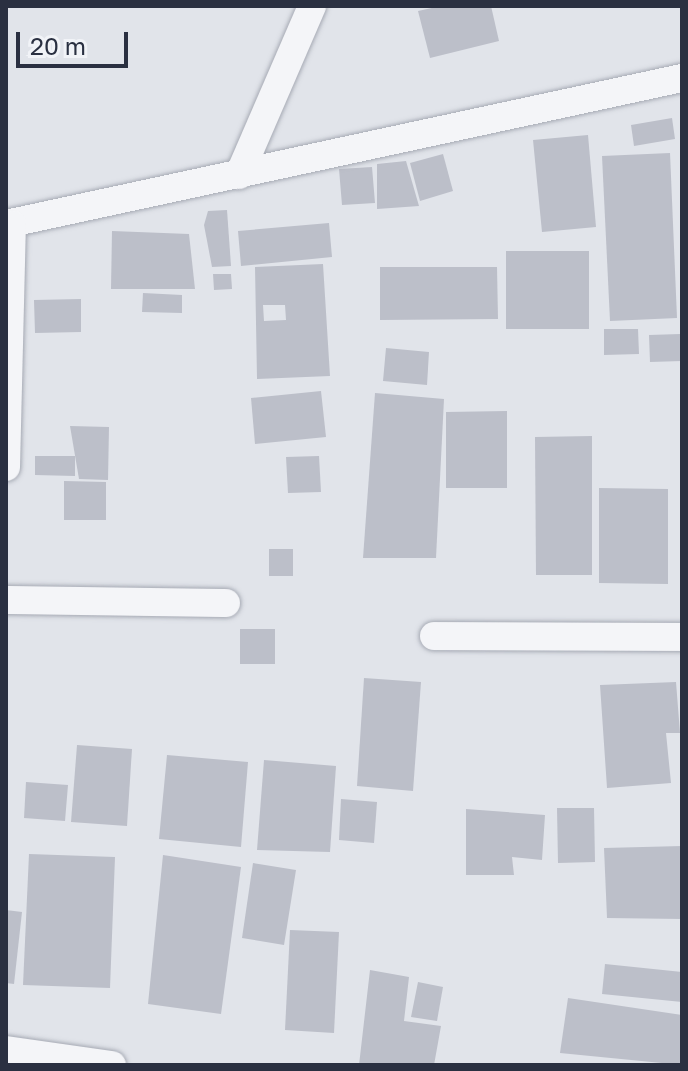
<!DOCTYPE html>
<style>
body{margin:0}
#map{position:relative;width:688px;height:1071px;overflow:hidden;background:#e1e4ea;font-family:"Golos Text",sans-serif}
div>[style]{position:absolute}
.building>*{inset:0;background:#bcbfc9}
.roads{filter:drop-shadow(0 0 2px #a6aab4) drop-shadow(0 0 2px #a6aab4)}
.minor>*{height:28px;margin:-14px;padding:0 14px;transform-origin:14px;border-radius:14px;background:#f4f5f8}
span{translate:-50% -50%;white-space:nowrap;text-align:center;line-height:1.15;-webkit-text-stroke:6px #f1f3f7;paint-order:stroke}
.frame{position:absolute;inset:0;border:8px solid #2a3041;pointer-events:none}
.scale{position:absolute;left:16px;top:32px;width:112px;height:36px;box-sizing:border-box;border:4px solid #2a3041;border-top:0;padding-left:10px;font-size:24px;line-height:28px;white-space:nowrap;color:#2a3041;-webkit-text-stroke:6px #f1f3f7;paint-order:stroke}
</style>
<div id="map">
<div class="building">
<i style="clip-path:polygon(441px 6px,491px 6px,499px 41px,430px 58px,418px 11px)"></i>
<i style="clip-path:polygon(672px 118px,675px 139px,634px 146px,631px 125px)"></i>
<i style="clip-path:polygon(588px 135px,596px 227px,542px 232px,533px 140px)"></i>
<i style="clip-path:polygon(670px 153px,677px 318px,610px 321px,602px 156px)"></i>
<i style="clip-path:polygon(443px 154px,453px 191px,420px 201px,410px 163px)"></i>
<i style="clip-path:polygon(406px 161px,419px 206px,377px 209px,377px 164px)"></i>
<i style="clip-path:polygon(372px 167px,375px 203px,342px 205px,339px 169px)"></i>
<i style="clip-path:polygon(227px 210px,231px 266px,212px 267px,204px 225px,208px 211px)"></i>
<i style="clip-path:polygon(329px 223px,332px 257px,241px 266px,238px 231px)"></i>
<i style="clip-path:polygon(112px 231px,189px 234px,195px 289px,111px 289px)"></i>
<i style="clip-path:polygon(506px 251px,589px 251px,589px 329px,506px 329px)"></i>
<i style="clip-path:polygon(evenodd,323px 264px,330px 376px,257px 379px,255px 267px,323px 264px,263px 305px,285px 305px,286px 320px,264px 321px,263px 305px)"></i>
<i style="clip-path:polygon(380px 267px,497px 267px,498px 319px,380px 320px)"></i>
<i style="clip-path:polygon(213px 274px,231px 274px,232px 289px,214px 290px)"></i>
<i style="clip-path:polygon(143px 293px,182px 295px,182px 313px,142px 312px)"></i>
<i style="clip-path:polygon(81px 299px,81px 332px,35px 333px,34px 300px)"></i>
<i style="clip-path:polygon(604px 329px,638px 329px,639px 354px,604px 355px)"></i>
<i style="clip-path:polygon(680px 334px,682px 361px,650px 362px,649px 335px)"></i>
<i style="clip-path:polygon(386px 348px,429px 352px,427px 385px,383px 381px)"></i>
<i style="clip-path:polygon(321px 391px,326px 437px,255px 444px,251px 398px)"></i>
<i style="clip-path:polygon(375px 393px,444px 399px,436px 558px,363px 558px)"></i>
<i style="clip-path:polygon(507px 411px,507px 488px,446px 488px,446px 412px)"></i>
<i style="clip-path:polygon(70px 426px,109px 427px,108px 480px,79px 479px)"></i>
<i style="clip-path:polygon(592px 436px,592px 575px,536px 575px,535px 437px)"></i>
<i style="clip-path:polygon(35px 456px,75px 456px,75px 476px,35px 475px)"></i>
<i style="clip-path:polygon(319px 456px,321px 492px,288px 493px,286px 457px)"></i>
<i style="clip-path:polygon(64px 481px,106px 482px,106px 520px,64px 520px)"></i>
<i style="clip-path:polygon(599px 488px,668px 489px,668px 584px,599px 583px)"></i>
<i style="clip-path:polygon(269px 549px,293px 549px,293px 576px,269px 576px)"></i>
<i style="clip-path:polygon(240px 629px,275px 629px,275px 664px,240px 664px)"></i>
<i style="clip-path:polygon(364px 678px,421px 682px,413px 791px,357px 786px)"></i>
<i style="clip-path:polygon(676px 682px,680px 733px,666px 733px,671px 783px,607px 788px,600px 685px)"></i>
<i style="clip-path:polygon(77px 745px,132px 749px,127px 826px,71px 822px)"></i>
<i style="clip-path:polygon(167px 755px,248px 762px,241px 847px,159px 839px)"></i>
<i style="clip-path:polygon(264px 760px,336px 766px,330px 852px,257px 850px)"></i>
<i style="clip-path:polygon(26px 782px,68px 785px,65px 821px,24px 818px)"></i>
<i style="clip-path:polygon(341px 799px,377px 802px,374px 843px,339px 840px)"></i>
<i style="clip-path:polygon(557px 808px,594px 808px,595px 862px,558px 863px)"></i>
<i style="clip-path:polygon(466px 809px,545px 815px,542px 860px,512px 857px,514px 875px,466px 875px)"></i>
<i style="clip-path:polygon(682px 846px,682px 919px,607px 918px,604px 848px)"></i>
<i style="clip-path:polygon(29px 854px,115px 857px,110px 988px,23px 985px)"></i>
<i style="clip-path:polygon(163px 855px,241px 867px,221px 1014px,148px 1004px)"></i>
<i style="clip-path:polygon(253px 863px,296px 870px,284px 945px,242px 938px)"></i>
<i style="clip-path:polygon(6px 910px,22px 912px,14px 984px,6px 983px)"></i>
<i style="clip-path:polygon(290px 930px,339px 932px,334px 1033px,285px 1030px)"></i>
<i style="clip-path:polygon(605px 964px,682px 972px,682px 1002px,602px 994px)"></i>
<i style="clip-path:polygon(370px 970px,409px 977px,404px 1021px,441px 1026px,434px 1065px,359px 1065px)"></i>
<i style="clip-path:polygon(418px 982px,443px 987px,437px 1021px,411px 1017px)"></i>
<i style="clip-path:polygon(568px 998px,682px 1015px,682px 1065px,560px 1053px)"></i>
</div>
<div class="roads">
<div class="minor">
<i style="left:239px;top:175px;width:184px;rotate:-66.6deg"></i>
<i style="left:6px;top:224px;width:692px;rotate:-12.19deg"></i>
<i style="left:6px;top:467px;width:243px;rotate:-88.6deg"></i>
<i style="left:6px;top:600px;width:220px;rotate:0.8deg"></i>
<i style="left:434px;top:636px;width:248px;rotate:0.2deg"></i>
<i style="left:6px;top:1050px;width:107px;rotate:8.1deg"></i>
</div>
</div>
<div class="frame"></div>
<div class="scale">20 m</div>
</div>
